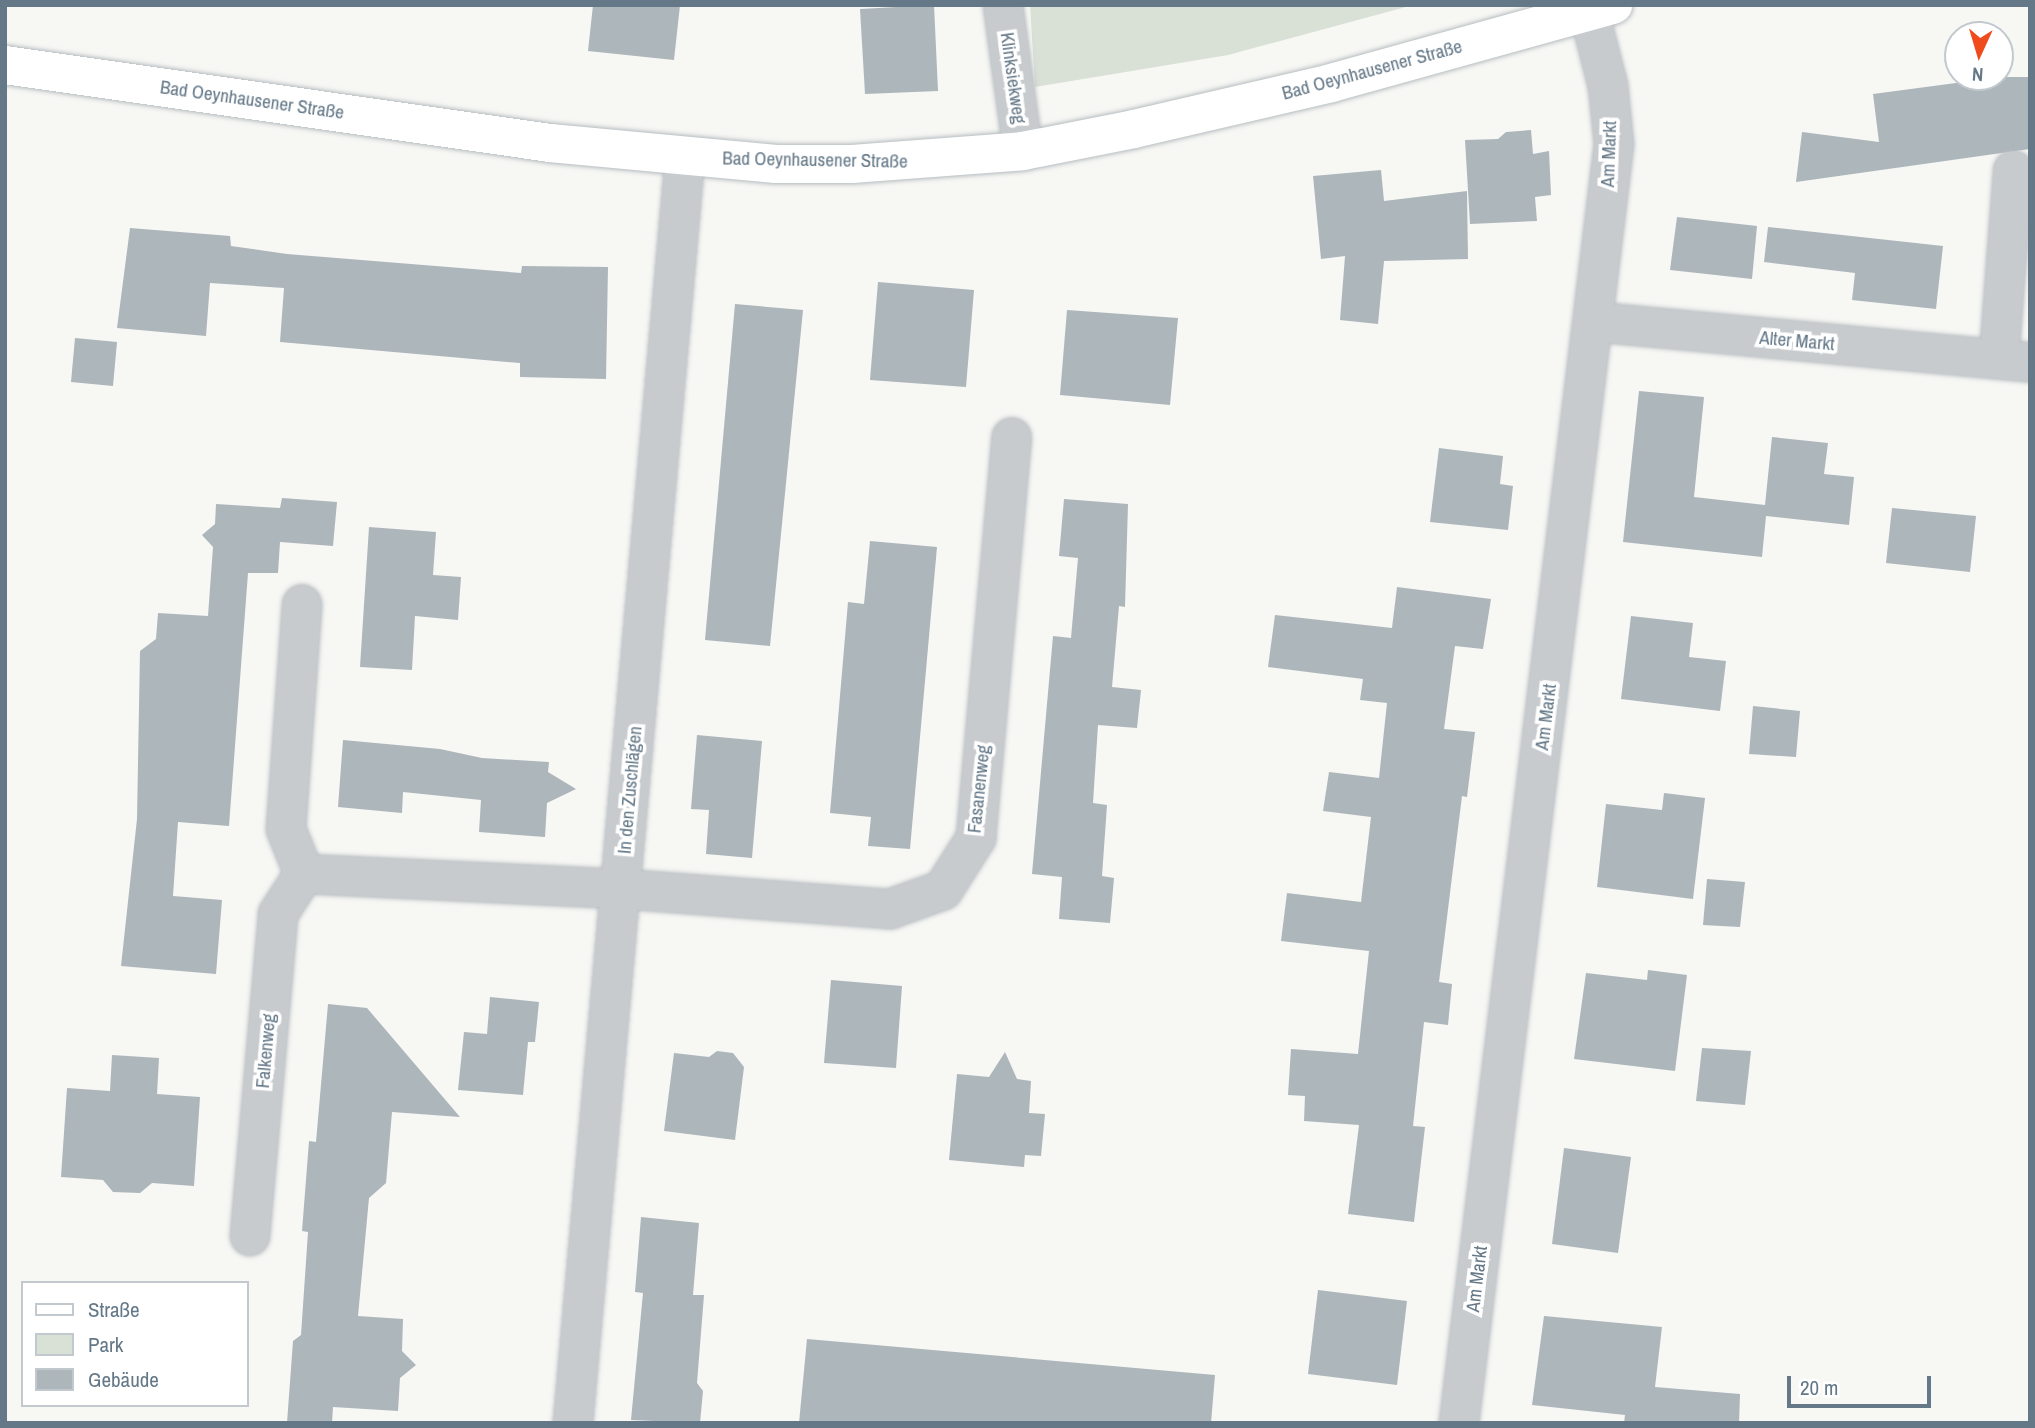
<!DOCTYPE html>
<meta charset="utf-8">
<style>
body{margin:0}
#map{position:relative;width:2035px;height:1428px;overflow:hidden;background:#f7f7f4;font-family:"Archivo Narrow",sans-serif}
div>[style]{position:absolute}
.green>*{inset:0;background:#d9e0d5}
.building>*{inset:0;background:#adb6bb}
.roads{filter:drop-shadow(0 0 2px #b7bdc1) drop-shadow(0 0 2px #b7bdc1)}
.street>*{height:38px;margin:-19px;padding:0 19px;transform-origin:19px;border-radius:19px;background:#c7cbce}
.secondary>*{height:38px;margin:-19px;padding:0 19px;transform-origin:19px;border-radius:19px;background:#fff}
span{translate:-50% -50%;white-space:nowrap;text-align:center;line-height:1.15;-webkit-text-stroke:7px #fff;paint-order:stroke}
.street-label{font-size:19px;color:#647887}
.frame{position:absolute;inset:0;border:7px solid #647887;pointer-events:none}
.legend{position:absolute;left:21px;top:1281px;width:228px;height:126px;box-sizing:border-box;background:#fff;border:2px solid #c1c9cf;margin:0;padding:9px 12px;list-style:none;font-size:21px;color:#647887}
.legend li{display:flex;align-items:center;gap:14px;height:35px}
.legend b{width:35px;border:2px solid #c1c9cf}
.north{position:absolute;left:1944px;top:21px;width:70px;height:70px;box-sizing:border-box;background:#fff;border:2px solid #c1c9cf;border-radius:50%;rotate:184deg;font-size:19px;font-weight:700;line-height:28px;text-align:center;color:#647887}
.north::after{content:'';display:block;margin:auto;width:24px;height:32px;background:#ef4b1c;clip-path:polygon(50% 0,100% 100%,50% 72%,0 100%)}
.scale{position:absolute;left:1787px;top:1376px;width:144px;height:32px;box-sizing:border-box;border:4px solid #647887;border-top:0;padding-left:9px;font-size:21px;line-height:24px;white-space:nowrap;color:#647887;-webkit-text-stroke:5px #fff;paint-order:stroke}
</style>
<div id="map">
<div class="green">
<i style="clip-path:polygon(1030px 5px,1413px 5px,1228px 55px,1035px 87px)"></i>
</div>
<div class="building">
<i style="clip-path:polygon(593px 5px,680px 5px,674px 60px,588px 51px)"></i>
<i style="clip-path:polygon(934px 5px,938px 91px,865px 94px,860px 9px)"></i>
<i style="clip-path:polygon(1971px 77px,2030px 77px,2030px 149px,1796px 182px,1802px 132px,1879px 142px,1873px 94px,1971px 81px)"></i>
<i style="clip-path:polygon(1531px 130px,1533px 154px,1549px 151px,1551px 195px,1535px 197px,1537px 221px,1470px 224px,1465px 140px,1498px 139px,1506px 132px)"></i>
<i style="clip-path:polygon(1381px 170px,1384px 201px,1467px 191px,1468px 259px,1384px 261px,1378px 324px,1340px 320px,1345px 256px,1321px 259px,1313px 176px)"></i>
<i style="clip-path:polygon(1677px 217px,1757px 226px,1752px 279px,1670px 270px)"></i>
<i style="clip-path:polygon(1768px 227px,1943px 246px,1936px 309px,1852px 300px,1855px 273px,1764px 262px)"></i>
<i style="clip-path:polygon(130px 228px,230px 236px,231px 246px,287px 254px,521px 273px,522px 266px,608px 267px,606px 379px,520px 377px,520px 363px,280px 342px,284px 288px,210px 283px,206px 336px,117px 328px)"></i>
<i style="clip-path:polygon(878px 282px,974px 290px,966px 387px,870px 380px)"></i>
<i style="clip-path:polygon(735px 304px,803px 310px,770px 646px,705px 640px)"></i>
<i style="clip-path:polygon(1067px 310px,1178px 318px,1170px 405px,1060px 395px)"></i>
<i style="clip-path:polygon(75px 338px,117px 342px,113px 386px,71px 382px)"></i>
<i style="clip-path:polygon(1639px 391px,1704px 397px,1694px 497px,1765px 505px,1772px 437px,1828px 443px,1824px 474px,1854px 477px,1849px 525px,1766px 516px,1762px 557px,1623px 542px)"></i>
<i style="clip-path:polygon(1439px 448px,1503px 456px,1500px 484px,1513px 486px,1508px 530px,1430px 522px)"></i>
<i style="clip-path:polygon(282px 498px,337px 502px,333px 546px,280px 542px,278px 573px,248px 573px,229px 826px,178px 822px,173px 896px,222px 900px,216px 974px,121px 966px,137px 819px,140px 651px,156px 639px,158px 613px,208px 616px,213px 547px,202px 535px,215px 524px,216px 504px,280px 508px)"></i>
<i style="clip-path:polygon(1064px 499px,1128px 504px,1125px 607px,1119px 606px,1112px 687px,1141px 690px,1137px 728px,1098px 725px,1093px 803px,1107px 805px,1102px 876px,1114px 878px,1110px 923px,1059px 919px,1062px 877px,1032px 874px,1053px 636px,1071px 638px,1078px 558px,1059px 556px)"></i>
<i style="clip-path:polygon(1892px 508px,1976px 516px,1970px 572px,1886px 563px)"></i>
<i style="clip-path:polygon(369px 527px,436px 532px,433px 575px,461px 577px,458px 620px,415px 616px,412px 670px,360px 667px)"></i>
<i style="clip-path:polygon(870px 541px,937px 547px,910px 849px,868px 846px,871px 817px,830px 813px,848px 602px,864px 604px)"></i>
<i style="clip-path:polygon(1397px 587px,1491px 599px,1483px 649px,1455px 646px,1444px 729px,1475px 732px,1467px 797px,1462px 796px,1439px 982px,1452px 984px,1448px 1025px,1424px 1022px,1413px 1126px,1425px 1127px,1414px 1222px,1348px 1214px,1359px 1125px,1304px 1121px,1305px 1096px,1288px 1095px,1291px 1049px,1358px 1054px,1369px 951px,1281px 941px,1287px 893px,1361px 902px,1371px 817px,1323px 811px,1329px 772px,1379px 778px,1387px 703px,1360px 700px,1363px 679px,1268px 667px,1275px 615px,1392px 628px)"></i>
<i style="clip-path:polygon(1631px 616px,1693px 623px,1689px 657px,1726px 661px,1720px 711px,1621px 699px)"></i>
<i style="clip-path:polygon(1753px 706px,1800px 711px,1796px 757px,1749px 754px)"></i>
<i style="clip-path:polygon(697px 735px,762px 741px,752px 858px,706px 854px,709px 810px,691px 809px)"></i>
<i style="clip-path:polygon(343px 740px,440px 749px,482px 758px,549px 762px,548px 772px,576px 789px,547px 803px,545px 837px,479px 832px,481px 800px,403px 792px,402px 813px,338px 807px)"></i>
<i style="clip-path:polygon(1664px 793px,1705px 798px,1693px 899px,1597px 887px,1606px 804px,1662px 810px)"></i>
<i style="clip-path:polygon(1707px 879px,1745px 882px,1740px 927px,1703px 925px)"></i>
<i style="clip-path:polygon(1648px 970px,1687px 975px,1675px 1071px,1574px 1059px,1586px 973px,1647px 980px)"></i>
<i style="clip-path:polygon(831px 980px,902px 986px,896px 1068px,824px 1063px)"></i>
<i style="clip-path:polygon(490px 997px,539px 1002px,535px 1042px,528px 1042px,523px 1095px,458px 1090px,464px 1032px,487px 1034px)"></i>
<i style="clip-path:polygon(328px 1004px,367px 1008px,460px 1117px,392px 1112px,386px 1183px,369px 1198px,358px 1316px,403px 1319px,402px 1351px,416px 1365px,400px 1378px,398px 1411px,333px 1407px,332px 1423px,287px 1423px,293px 1341px,301px 1335px,308px 1232px,302px 1231px,309px 1141px,316px 1142px)"></i>
<i style="clip-path:polygon(1702px 1048px,1751px 1051px,1745px 1105px,1696px 1101px)"></i>
<i style="clip-path:polygon(717px 1051px,733px 1053px,744px 1067px,735px 1140px,664px 1131px,674px 1053px,709px 1057px)"></i>
<i style="clip-path:polygon(1005px 1052px,1017px 1079px,1031px 1081px,1029px 1113px,1045px 1114px,1041px 1156px,1025px 1155px,1024px 1167px,949px 1160px,957px 1074px,989px 1077px)"></i>
<i style="clip-path:polygon(112px 1055px,159px 1058px,157px 1094px,200px 1097px,194px 1186px,152px 1183px,140px 1193px,113px 1192px,103px 1180px,61px 1177px,67px 1088px,110px 1091px)"></i>
<i style="clip-path:polygon(1564px 1148px,1631px 1157px,1618px 1253px,1552px 1244px)"></i>
<i style="clip-path:polygon(641px 1217px,699px 1223px,693px 1295px,704px 1295px,697px 1383px,703px 1391px,700px 1423px,631px 1420px,643px 1293px,635px 1292px)"></i>
<i style="clip-path:polygon(1318px 1290px,1407px 1301px,1397px 1385px,1308px 1374px)"></i>
<i style="clip-path:polygon(1544px 1316px,1662px 1327px,1655px 1387px,1740px 1394px,1739px 1423px,1624px 1423px,1625px 1415px,1532px 1405px)"></i>
<i style="clip-path:polygon(807px 1339px,1215px 1375px,1211px 1423px,799px 1423px)"></i>
</div>
<div class="roads">
<div class="street">
<i style="left:1003px;top:5px;width:147px;rotate:82.2deg"></i>
<i style="left:1595px;top:322px;width:437px;rotate:5.3deg"></i>
<i style="left:1999px;top:359px;width:189px;rotate:-85.7deg"></i>
<i style="left:304px;top:874px;width:318px;rotate:2.7deg"></i>
<i style="left:622px;top:889px;width:269px;rotate:4.3deg"></i>
<i style="left:890px;top:909px;width:56px;rotate:-19.7deg"></i>
<i style="left:943px;top:890px;width:62px;rotate:-57.6deg"></i>
<i style="left:976px;top:838px;width:402px;rotate:-84.9deg"></i>
<i style="left:250px;top:1236px;width:323px;rotate:-85deg"></i>
<i style="left:278px;top:914px;width:48px;rotate:-57deg"></i>
<i style="left:304px;top:874px;width:48px;rotate:-111.8deg"></i>
<i style="left:286px;top:829px;width:225px;rotate:-85.9deg"></i>
<i style="left:573px;top:1423px;width:1271px;rotate:-84.94deg"></i>
<i style="left:1459px;top:1423px;width:1288px;rotate:-83.09deg"></i>
<i style="left:1614px;top:144px;width:58px;rotate:-95.9deg"></i>
<i style="left:1608px;top:86px;width:76px;rotate:-104.4deg"></i>
</div>
<div class="secondary">
<i style="left:5px;top:65px;width:551px;rotate:8.14deg"></i>
<i style="left:550px;top:143px;width:227px;rotate:5.3deg"></i>
<i style="left:776px;top:164px;width:76px"></i>
<i style="left:852px;top:164px;width:171px;rotate:-4.3deg"></i>
<i style="left:1023px;top:151px;width:113px;rotate:-11.2deg"></i>
<i style="left:1134px;top:129px;width:202px;rotate:-13.1deg"></i>
<i style="left:1331px;top:83px;width:293px;rotate:-15.5deg"></i>
</div>
</div>
<div class="street-label">
<span style="left:1372px;top:70px;rotate:-15deg">Bad Oeynhausener Straße</span>
<span style="left:1013px;top:78px;rotate:82deg">Klinksiekweg</span>
<span style="left:252px;top:100px;rotate:8deg">Bad Oeynhausener Straße</span>
<span style="left:1609px;top:154px;rotate:-88deg">Am Markt</span>
<span style="left:815px;top:160px;rotate:1deg">Bad Oeynhausener Straße</span>
<span style="left:1797px;top:341px;rotate:5deg">Alter Markt</span>
<span style="left:1546px;top:717px;rotate:-83deg">Am Markt</span>
<span style="left:979px;top:789px;rotate:-84deg">Fasanenweg</span>
<span style="left:630px;top:790px;rotate:-85deg">In den Zuschlägen</span>
<span style="left:266px;top:1051px;rotate:-85deg">Falkenweg</span>
<span style="left:1477px;top:1279px;rotate:-83deg">Am Markt</span>
</div>
<div class="frame"></div>
<ul class="legend">
<li><b style="height:9px;background:#fff"></b>Straße</li>
<li><b style="height:19px;background:#d9e0d5"></b>Park</li>
<li><b style="height:19px;background:#adb6bb"></b>Gebäude</li>
</ul>
<div class="north">N</div>
<div class="scale">20 m</div>
</div>
